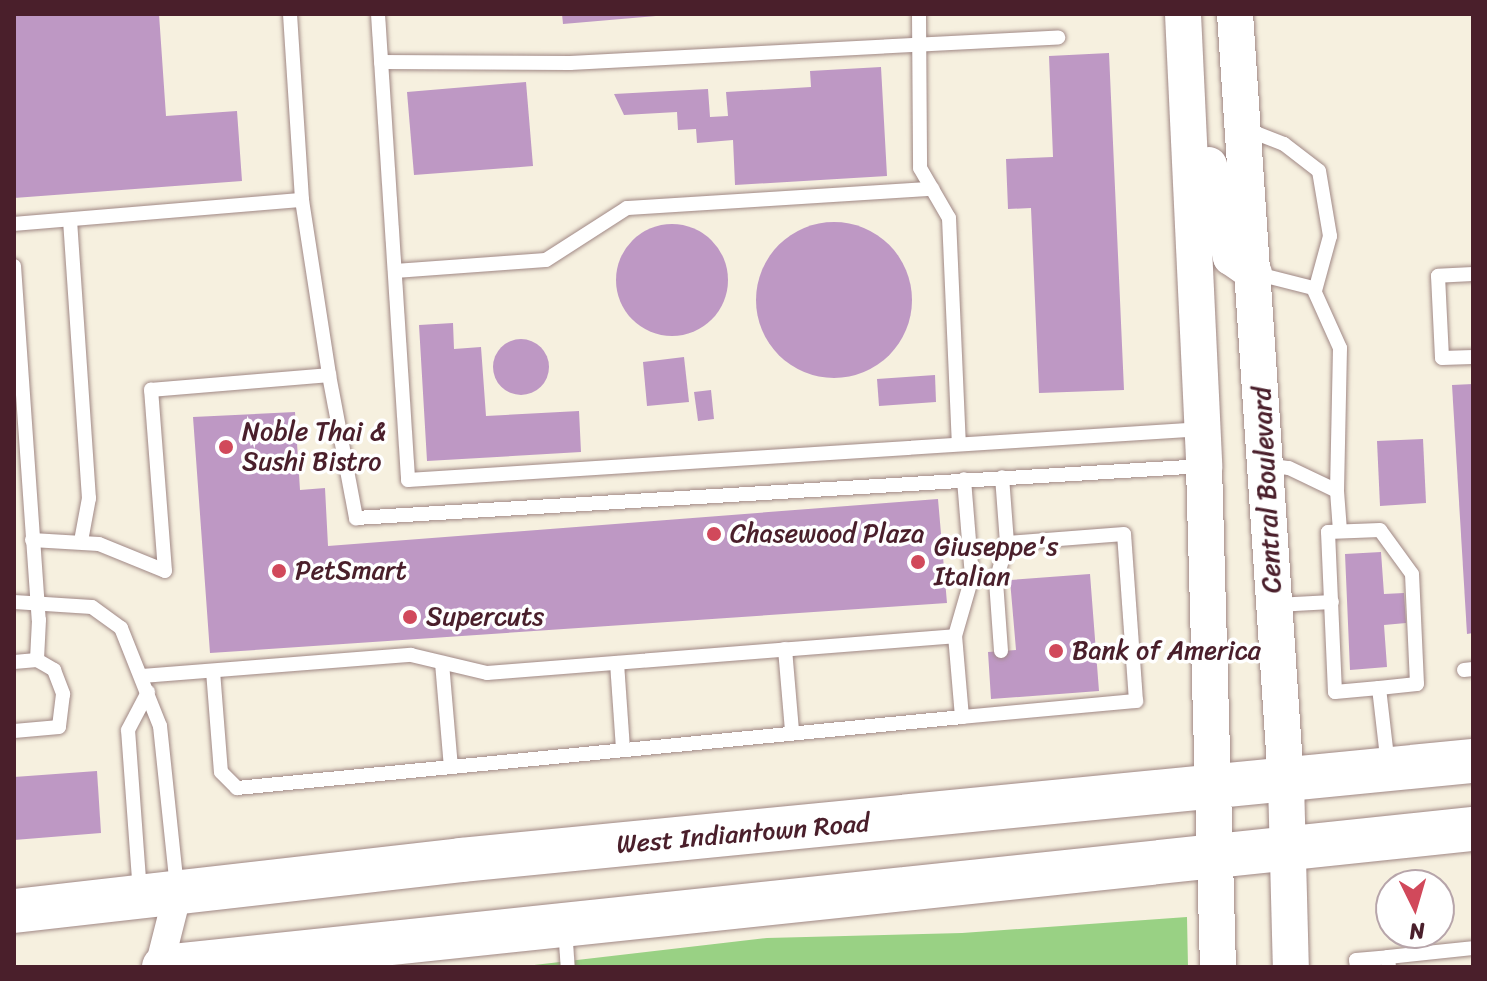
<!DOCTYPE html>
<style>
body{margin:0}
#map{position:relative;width:1487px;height:981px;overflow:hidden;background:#f6f0df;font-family:Sriracha,sans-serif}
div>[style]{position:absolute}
.green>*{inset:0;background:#99d184}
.building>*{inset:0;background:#be98c4}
.round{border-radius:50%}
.roads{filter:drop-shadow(0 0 2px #a08885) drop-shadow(0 0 2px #a08885)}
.service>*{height:14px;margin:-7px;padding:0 7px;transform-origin:7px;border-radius:7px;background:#fff}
.minor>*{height:28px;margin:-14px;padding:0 14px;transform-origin:14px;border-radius:14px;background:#fff}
.tertiary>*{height:36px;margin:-18px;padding:0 18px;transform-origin:18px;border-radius:18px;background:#fff}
.primary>*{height:44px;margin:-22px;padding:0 22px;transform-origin:22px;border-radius:22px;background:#fff}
.dots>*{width:22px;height:22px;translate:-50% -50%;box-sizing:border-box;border:4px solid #fff;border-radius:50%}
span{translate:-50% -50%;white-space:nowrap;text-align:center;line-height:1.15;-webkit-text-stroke:7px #fff;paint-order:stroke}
.poi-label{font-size:26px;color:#4a1f2b}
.left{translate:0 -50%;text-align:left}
.street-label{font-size:26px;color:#4a1f2b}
.frame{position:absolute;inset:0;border:16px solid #4a1f2b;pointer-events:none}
.north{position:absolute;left:1375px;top:869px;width:80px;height:80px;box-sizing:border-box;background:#fff;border:2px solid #b7a5aa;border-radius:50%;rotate:175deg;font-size:22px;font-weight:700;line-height:32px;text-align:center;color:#4a1f2b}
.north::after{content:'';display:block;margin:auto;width:28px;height:36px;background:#d1495b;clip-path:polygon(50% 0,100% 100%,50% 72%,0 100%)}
</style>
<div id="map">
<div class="green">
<i style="clip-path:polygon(1187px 917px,1188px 967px,517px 967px,767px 938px,962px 933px)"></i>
</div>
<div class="building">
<i style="clip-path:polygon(14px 14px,159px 14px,166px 116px,237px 111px,242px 181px,14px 198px)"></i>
<i style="clip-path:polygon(562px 14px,655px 14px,656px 16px,563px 24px)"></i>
<i style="clip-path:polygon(1109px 53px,1124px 390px,1039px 393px,1031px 208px,1008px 209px,1006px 159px,1053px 157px,1049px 56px)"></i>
<i style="clip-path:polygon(881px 67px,887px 176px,735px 185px,733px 140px,697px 143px,696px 129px,678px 130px,677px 112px,624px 115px,614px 94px,708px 89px,710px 117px,728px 116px,726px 92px,811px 87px,810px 71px)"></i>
<i style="clip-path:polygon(526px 82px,533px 166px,414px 175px,407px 92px)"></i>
<i class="round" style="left:756px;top:222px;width:156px;height:156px"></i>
<i class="round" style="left:616px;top:224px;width:112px;height:112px"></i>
<i style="clip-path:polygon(453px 323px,454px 349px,481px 347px,486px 416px,579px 411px,581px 452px,427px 461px,419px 325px)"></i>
<i class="round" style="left:493px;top:339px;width:56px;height:56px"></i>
<i style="clip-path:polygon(684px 357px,689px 402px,647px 406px,643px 362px)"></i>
<i style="clip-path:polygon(935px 375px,936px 402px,879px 406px,877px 379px)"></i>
<i style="clip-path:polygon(1473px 384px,1473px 633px,1467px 634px,1452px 385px)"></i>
<i style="clip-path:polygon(711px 390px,714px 419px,698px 421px,694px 392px)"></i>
<i style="clip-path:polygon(295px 412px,300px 490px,325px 488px,328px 546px,938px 499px,947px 603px,210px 653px,193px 417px)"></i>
<i style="clip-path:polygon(1423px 439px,1426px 503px,1380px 506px,1377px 441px)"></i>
<i style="clip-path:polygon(1381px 552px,1384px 594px,1404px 593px,1406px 623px,1384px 625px,1387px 667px,1350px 670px,1345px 554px)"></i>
<i style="clip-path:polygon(1090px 574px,1099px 691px,991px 699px,988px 652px,1016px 650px,1010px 580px)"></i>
<i style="clip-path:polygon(97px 771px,101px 833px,14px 840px,14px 777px)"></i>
</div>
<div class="roads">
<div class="service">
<i style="left:290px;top:14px;width:186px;rotate:86.3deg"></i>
<i style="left:302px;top:200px;width:177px;rotate:81.2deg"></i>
<i style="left:378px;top:14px;width:467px;rotate:86.3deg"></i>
<i style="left:408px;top:480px;width:797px;rotate:-3.67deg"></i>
<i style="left:919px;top:14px;width:154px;rotate:89.6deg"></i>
<i style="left:920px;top:168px;width:58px;rotate:59.9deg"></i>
<i style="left:949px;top:218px;width:226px;rotate:87.5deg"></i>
<i style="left:381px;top:62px;width:189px;rotate:0.3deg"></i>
<i style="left:570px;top:63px;width:489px;rotate:-3deg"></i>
<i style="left:1243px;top:128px;width:44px;rotate:21.3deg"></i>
<i style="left:1284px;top:144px;width:44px;rotate:37.6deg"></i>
<i style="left:1319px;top:171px;width:66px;rotate:80.4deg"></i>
<i style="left:1330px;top:236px;width:57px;rotate:105.3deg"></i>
<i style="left:70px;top:220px;width:279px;rotate:86.1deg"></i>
<i style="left:89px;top:498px;width:44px;rotate:100.5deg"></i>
<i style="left:14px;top:224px;width:289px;rotate:-4.8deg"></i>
<i style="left:14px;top:266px;width:355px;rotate:86deg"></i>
<i style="left:39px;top:620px;width:40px;rotate:92.9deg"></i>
<i style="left:395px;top:271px;width:151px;rotate:-4.2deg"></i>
<i style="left:546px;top:260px;width:96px;rotate:-32.7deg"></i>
<i style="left:627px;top:208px;width:306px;rotate:-3.6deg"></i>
<i style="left:1254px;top:273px;width:61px;rotate:14.3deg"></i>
<i style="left:1313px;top:288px;width:66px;rotate:65.8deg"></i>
<i style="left:1340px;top:348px;width:143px;rotate:91.2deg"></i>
<i style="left:1473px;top:274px;width:35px;rotate:177deg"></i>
<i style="left:1438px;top:276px;width:82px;rotate:87.2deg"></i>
<i style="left:1442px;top:358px;width:31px;rotate:-2deg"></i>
<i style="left:1267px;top:465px;width:22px;rotate:8deg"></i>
<i style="left:1289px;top:468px;width:53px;rotate:25.6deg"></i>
<i style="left:1337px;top:491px;width:40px;rotate:85.7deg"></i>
<i style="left:32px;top:540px;width:67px;rotate:3.4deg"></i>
<i style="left:99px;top:544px;width:71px;rotate:22.2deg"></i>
<i style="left:165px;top:571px;width:182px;rotate:-94.4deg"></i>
<i style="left:151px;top:390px;width:179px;rotate:-4.8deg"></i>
<i style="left:329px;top:375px;width:146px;rotate:79.3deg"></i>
<i style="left:356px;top:518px;width:850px;rotate:-3.51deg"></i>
<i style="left:14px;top:602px;width:78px;rotate:3.7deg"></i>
<i style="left:92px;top:607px;width:36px;rotate:36deg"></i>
<i style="left:121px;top:628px;width:105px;rotate:68.3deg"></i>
<i style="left:160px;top:726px;width:164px;rotate:84deg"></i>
<i style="left:1276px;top:605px;width:56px;rotate:-3.1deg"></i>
<i style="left:785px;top:649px;width:82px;rotate:85.1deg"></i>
<i style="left:1001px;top:651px;width:70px;rotate:-94.1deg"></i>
<i style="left:996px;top:581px;width:40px;rotate:-74deg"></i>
<i style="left:14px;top:662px;width:23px;rotate:-5deg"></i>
<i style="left:37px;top:660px;width:20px;rotate:30deg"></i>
<i style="left:54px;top:670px;width:26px;rotate:69deg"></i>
<i style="left:63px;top:694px;width:33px;rotate:97deg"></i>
<i style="left:59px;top:727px;width:45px;rotate:174.9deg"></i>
<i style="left:442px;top:663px;width:104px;rotate:85.1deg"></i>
<i style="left:617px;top:663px;width:86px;rotate:86deg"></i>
<i style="left:1464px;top:670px;width:9px;rotate:-6deg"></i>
<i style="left:213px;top:671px;width:101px;rotate:85.5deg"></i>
<i style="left:221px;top:772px;width:23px;rotate:45deg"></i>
<i style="left:237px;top:788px;width:728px;rotate:-5.59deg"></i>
<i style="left:962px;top:717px;width:81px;rotate:-94.9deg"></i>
<i style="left:142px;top:676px;width:270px;rotate:-4.5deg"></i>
<i style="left:411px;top:655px;width:78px;rotate:13.3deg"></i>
<i style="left:487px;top:673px;width:469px;rotate:-4.5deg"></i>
<i style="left:955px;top:636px;width:61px;rotate:-73.9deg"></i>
<i style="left:972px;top:577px;width:98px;rotate:-94.7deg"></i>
<i style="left:1379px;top:688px;width:38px;rotate:-6deg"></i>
<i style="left:1417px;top:684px;width:110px;rotate:-92.6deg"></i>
<i style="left:1412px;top:574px;width:54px;rotate:-126deg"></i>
<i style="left:1380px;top:530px;width:52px;rotate:177.8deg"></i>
<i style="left:1328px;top:532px;width:160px;rotate:87.5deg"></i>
<i style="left:1335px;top:692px;width:44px;rotate:-5.2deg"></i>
<i style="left:1379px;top:688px;width:79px;rotate:83.4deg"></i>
<i style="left:962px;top:717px;width:175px;rotate:-5.3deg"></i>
<i style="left:1136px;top:701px;width:167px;rotate:-94.1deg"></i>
<i style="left:1124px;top:534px;width:117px;rotate:175.6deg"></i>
<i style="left:1007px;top:543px;width:66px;rotate:-94.3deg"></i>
<i style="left:140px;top:893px;width:163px;rotate:-94.2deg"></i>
<i style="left:128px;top:730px;width:43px;rotate:-62.2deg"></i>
<i style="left:565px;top:928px;width:39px;rotate:86deg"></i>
<i style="left:1357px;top:967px;width:7px;rotate:-98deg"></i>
<i style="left:1356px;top:960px;width:32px;rotate:-5deg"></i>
<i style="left:1389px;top:967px;width:10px;rotate:-96deg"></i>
<i style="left:1388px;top:957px;width:85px;rotate:-6deg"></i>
</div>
<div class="minor">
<i style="left:159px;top:967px;width:77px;rotate:-75.8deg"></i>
</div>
<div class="tertiary">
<i style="left:1183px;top:14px;width:452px;rotate:87.3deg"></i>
<i style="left:1204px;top:466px;width:501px;rotate:88.4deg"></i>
<i style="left:1235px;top:14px;width:770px;rotate:86.2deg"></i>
<i style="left:1286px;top:782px;width:185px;rotate:88.5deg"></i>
<i style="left:1209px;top:165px;width:95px;rotate:76.6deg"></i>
<i style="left:1231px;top:257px;width:28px;rotate:35deg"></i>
</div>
<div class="primary">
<i style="left:14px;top:911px;width:450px;rotate:-6.5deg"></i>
<i style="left:461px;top:860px;width:1017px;rotate:-5.59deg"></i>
<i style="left:164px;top:967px;width:1316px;rotate:-6.02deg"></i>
</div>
</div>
<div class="dots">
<i style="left:226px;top:447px;background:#d1495b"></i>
<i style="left:714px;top:534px;background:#d1495b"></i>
<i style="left:918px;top:562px;background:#d1495b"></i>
<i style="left:279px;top:571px;background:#d1495b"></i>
<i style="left:410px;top:617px;background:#d1495b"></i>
<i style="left:1056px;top:651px;background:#d1495b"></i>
</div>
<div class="poi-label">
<span class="left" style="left:242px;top:447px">Noble Thai &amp;<br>Sushi Bistro</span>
<span class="left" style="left:730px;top:534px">Chasewood Plaza</span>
<span class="left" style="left:934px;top:562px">Giuseppe's<br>Italian</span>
<span class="left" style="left:295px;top:571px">PetSmart</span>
<span class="left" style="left:426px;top:617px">Supercuts</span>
<span class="left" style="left:1072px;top:651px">Bank of America</span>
</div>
<div class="street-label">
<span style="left:1267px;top:490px;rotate:-93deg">Central Boulevard</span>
<span style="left:743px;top:834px;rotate:-5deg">West Indiantown Road</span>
</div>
<div class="frame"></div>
<div class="north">N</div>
</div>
